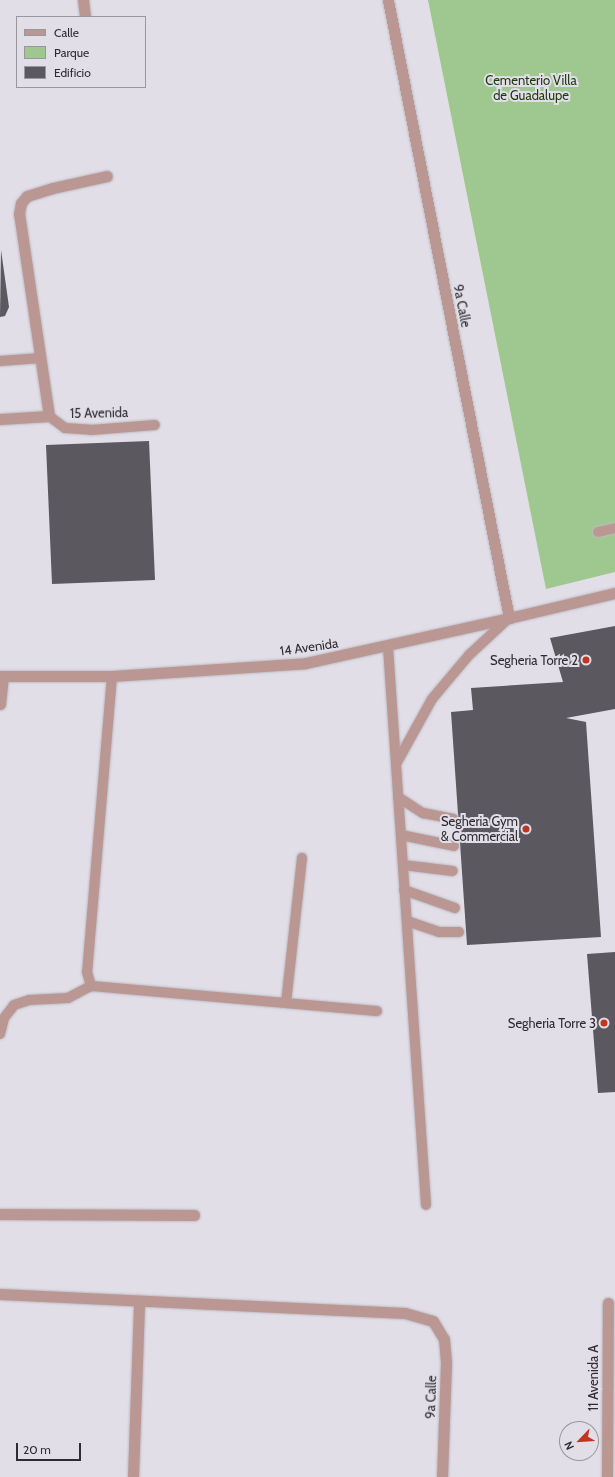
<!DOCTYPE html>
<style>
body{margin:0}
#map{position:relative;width:615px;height:1477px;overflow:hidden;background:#e1dee7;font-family:Cabin,sans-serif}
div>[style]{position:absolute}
.green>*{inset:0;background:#9fc891}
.building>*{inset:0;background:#5b585f}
.roads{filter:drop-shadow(0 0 1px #bdbac2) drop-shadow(0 0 1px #bdbac2)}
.service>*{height:10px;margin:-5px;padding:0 5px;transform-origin:5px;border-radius:5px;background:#bb9794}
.minor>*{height:11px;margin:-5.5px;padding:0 5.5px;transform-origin:5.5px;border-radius:5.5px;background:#bb9794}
.tertiary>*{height:11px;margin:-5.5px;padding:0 5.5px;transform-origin:5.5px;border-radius:5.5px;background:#bb9794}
.dots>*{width:11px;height:11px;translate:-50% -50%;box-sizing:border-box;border:2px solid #e1dee7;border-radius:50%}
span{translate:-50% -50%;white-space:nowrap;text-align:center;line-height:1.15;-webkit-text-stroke:4px #e1dee7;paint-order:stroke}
.park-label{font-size:13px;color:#1d3a11}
.street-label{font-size:13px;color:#2e2c30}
.poi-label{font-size:13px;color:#2e2c30}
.right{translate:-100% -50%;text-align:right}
.legend{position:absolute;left:16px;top:16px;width:130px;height:72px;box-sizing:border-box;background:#e1dee7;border:1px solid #99979e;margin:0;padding:5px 7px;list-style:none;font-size:12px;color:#2e2c30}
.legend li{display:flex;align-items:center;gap:8px;height:20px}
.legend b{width:20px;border:1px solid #99979e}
.north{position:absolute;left:559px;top:1421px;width:40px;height:40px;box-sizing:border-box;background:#e1dee7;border:1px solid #99979e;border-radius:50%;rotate:245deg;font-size:11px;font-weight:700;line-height:16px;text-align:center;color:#2e2c30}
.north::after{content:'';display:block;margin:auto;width:14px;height:18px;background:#c03421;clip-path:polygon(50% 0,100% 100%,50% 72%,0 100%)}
.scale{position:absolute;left:16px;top:1443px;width:65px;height:18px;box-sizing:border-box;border:2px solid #2e2c30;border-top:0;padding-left:5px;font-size:12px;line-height:14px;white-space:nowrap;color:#2e2c30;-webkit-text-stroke:3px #e1dee7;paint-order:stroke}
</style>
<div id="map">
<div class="green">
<i style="clip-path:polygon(428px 0,615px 0,615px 572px,546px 589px)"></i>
</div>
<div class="building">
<i style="clip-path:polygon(1px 250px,9px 307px,5px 316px,0 317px)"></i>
<i style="clip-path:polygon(149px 441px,155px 580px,52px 584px,46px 445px)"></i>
<i style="clip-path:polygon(615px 626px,615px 709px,566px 718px,586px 722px,601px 937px,467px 945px,451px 712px,473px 710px,471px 688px,563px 682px,550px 638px)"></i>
<i style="clip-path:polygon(615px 952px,615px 1092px,598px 1093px,587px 954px)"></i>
</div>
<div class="roads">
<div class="service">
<i style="left:0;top:361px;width:41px;rotate:-4.2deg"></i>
<i style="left:49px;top:416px;width:20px;rotate:37deg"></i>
<i style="left:65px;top:428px;width:26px;rotate:4deg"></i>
<i style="left:91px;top:430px;width:64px;rotate:-4.5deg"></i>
<i style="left:598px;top:532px;width:17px;rotate:-13deg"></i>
<i style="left:388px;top:647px;width:559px;rotate:86.1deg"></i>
<i style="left:112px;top:676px;width:297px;rotate:94.8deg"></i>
<i style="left:87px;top:972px;width:15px;rotate:74deg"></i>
<i style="left:91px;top:986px;width:287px;rotate:5deg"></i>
<i style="left:396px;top:764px;width:74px;rotate:-61deg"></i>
<i style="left:432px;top:699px;width:57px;rotate:-49.9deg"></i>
<i style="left:469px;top:655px;width:54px;rotate:-42.8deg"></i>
<i style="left:398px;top:797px;width:30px;rotate:33deg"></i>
<i style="left:423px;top:813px;width:31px;rotate:11deg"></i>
<i style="left:401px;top:835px;width:54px;rotate:11.7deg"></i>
<i style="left:403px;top:865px;width:50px;rotate:6.8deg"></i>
<i style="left:404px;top:890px;width:54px;rotate:19.4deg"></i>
<i style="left:407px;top:921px;width:34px;rotate:19deg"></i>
<i style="left:439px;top:932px;width:20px"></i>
<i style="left:286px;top:1003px;width:146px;rotate:-83.7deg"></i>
<i style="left:0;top:1034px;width:16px;rotate:-76deg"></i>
<i style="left:4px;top:1018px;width:16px;rotate:-52deg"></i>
<i style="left:14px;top:1005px;width:16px;rotate:-18deg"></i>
<i style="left:29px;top:1000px;width:39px;rotate:-3deg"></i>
<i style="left:68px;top:998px;width:26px;rotate:-28deg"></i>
</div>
<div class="minor">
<i style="left:83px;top:0;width:17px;rotate:83deg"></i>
<i style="left:0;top:419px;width:49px;rotate:-3.5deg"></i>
<i style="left:49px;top:416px;width:204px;rotate:-98.4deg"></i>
<i style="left:19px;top:214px;width:11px;rotate:-80deg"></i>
<i style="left:21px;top:203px;width:9px;rotate:-49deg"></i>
<i style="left:27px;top:196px;width:27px;rotate:-17deg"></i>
<i style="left:53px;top:188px;width:55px;rotate:-12.5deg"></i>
<i style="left:509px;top:618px;width:109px;rotate:-13.3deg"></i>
<i style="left:0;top:704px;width:28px;rotate:-84deg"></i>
<i style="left:0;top:1214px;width:194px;rotate:0.3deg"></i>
<i style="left:0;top:1294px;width:405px;rotate:2.7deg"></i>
<i style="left:405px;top:1313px;width:29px;rotate:16deg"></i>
<i style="left:433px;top:1321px;width:21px;rotate:59deg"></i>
<i style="left:444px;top:1339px;width:24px;rotate:85deg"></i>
<i style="left:446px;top:1363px;width:114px;rotate:92deg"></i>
<i style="left:133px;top:1477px;width:175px;rotate:-88deg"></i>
<i style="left:607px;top:1477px;width:174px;rotate:-89.7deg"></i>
</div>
<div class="tertiary">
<i style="left:0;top:676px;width:112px"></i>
<i style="left:112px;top:676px;width:194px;rotate:-3.8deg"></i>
<i style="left:306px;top:663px;width:208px;rotate:-12.5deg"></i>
<i style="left:509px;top:618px;width:630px;rotate:-101.08deg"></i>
</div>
</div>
<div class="dots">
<i style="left:586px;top:660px;background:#c03421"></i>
<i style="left:526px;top:829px;background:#c03421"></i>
<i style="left:604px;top:1023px;background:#c03421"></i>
</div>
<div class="park-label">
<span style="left:531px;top:88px">Cementerio Villa<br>de Guadalupe</span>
</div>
<div class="street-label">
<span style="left:462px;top:306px;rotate:79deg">9a Calle</span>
<span style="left:99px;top:413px;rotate:-1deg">15 Avenida</span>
<span style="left:309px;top:647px;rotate:-8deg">14 Avenida</span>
<span style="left:593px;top:1378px;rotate:-90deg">11 Avenida A</span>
<span style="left:431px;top:1397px;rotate:-88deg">9a Calle</span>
</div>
<div class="poi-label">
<span class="right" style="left:578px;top:660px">Segheria Torre 2</span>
<span class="right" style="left:518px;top:829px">Segheria Gym<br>&amp; Commercial</span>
<span class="right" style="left:596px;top:1023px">Segheria Torre 3</span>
</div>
<ul class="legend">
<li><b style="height:5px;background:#bb9794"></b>Calle</li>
<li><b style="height:11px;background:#9fc891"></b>Parque</li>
<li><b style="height:11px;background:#5b585f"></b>Edificio</li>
</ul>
<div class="north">N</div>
<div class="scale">20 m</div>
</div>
